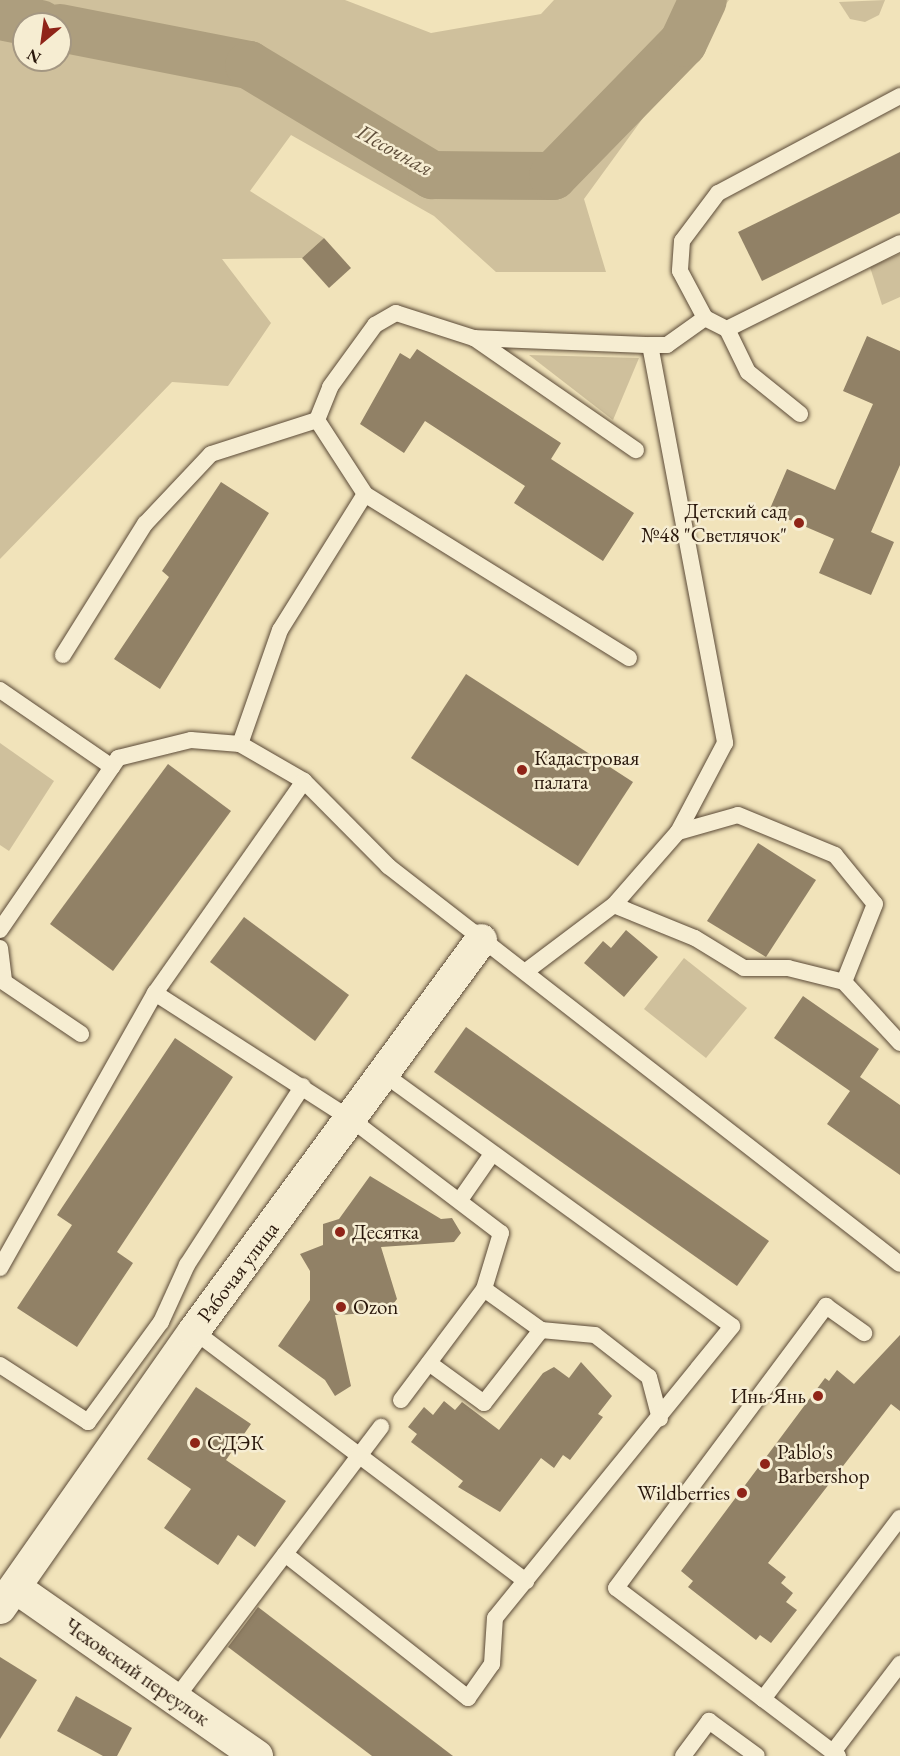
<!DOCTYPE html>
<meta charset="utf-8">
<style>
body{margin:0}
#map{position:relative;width:900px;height:1756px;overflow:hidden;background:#f1e3ba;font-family:"EB Garamond",serif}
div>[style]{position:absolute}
.green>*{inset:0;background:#cfc09c}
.river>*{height:48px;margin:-24px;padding:0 24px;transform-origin:24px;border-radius:24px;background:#ad9e7e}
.building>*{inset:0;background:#918166}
.roads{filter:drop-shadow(0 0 2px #5b4a37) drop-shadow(0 0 2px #5b4a37)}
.service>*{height:16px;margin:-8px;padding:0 8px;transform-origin:8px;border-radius:8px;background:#f6edd2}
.minor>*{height:32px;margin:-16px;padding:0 16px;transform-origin:16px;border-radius:16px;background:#f6edd2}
.dots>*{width:16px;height:16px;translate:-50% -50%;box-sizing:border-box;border:3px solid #f6edd2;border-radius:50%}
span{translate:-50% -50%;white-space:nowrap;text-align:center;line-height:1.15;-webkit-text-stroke:5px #f6edd2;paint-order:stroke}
.poi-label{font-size:21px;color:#29170b}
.right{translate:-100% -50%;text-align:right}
.left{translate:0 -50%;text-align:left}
.street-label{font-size:21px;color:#29170b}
.water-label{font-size:22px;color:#5e4d39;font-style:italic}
.north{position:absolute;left:12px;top:12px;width:60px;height:60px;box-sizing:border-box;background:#f6edd2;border:2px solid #a49782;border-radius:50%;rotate:209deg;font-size:16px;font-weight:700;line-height:24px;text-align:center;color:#29170b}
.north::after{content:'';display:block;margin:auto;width:21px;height:27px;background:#8f2418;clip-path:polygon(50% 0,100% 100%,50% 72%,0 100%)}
</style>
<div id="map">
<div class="green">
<i style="clip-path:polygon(evenodd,0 0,345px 0,431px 33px,541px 14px,554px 0,729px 0,584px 199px,606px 272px,496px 272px,434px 216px,291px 135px,250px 191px,324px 238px,302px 258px,222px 259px,271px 323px,228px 386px,172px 382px,0 559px,0 0,24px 24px,60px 24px,60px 60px,24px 60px,24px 24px)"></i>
<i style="clip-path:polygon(885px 0,879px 15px,865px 22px,850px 19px,839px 2px)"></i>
<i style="clip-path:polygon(900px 254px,900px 297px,882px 305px,870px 267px)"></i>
<i style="clip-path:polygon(529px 355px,639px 358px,613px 420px)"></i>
<i style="clip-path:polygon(0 743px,54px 781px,9px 851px,0 845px)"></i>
<i style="clip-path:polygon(684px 958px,747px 1008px,706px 1058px,644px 1009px)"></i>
</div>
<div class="river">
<i style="left:0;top:16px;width:41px;rotate:11.3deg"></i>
<i style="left:60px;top:28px;width:193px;rotate:11.1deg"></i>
<i style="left:249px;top:65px;width:214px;rotate:31deg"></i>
<i style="left:432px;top:175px;width:121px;rotate:0.5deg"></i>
<i style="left:553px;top:176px;width:186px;rotate:-45.7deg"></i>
<i style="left:683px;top:43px;width:47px;rotate:-65.1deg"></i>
</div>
<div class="building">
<i style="clip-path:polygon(900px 152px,900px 213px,762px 281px,738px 232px)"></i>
<i style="clip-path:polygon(324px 238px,351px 268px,329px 288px,302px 258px)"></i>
<i style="clip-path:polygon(867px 336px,900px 351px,900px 465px,871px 532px,894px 542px,871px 595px,819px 573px,834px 539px,769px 511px,787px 469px,835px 490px,873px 404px,843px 391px)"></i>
<i style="clip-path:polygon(417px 349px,561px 443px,551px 459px,634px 513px,603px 561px,514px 503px,525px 486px,425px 421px,404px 453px,360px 424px,400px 353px,410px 359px)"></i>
<i style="clip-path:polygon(221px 482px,269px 513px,160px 689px,114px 659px,169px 577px,162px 571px)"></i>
<i style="clip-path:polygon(466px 674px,633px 782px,578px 866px,411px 758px)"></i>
<i style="clip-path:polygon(168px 764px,231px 811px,113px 971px,50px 924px)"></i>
<i style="clip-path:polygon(758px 843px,816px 880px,766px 957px,707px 921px)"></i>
<i style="clip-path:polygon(244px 917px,349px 995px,315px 1041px,210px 962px)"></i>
<i style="clip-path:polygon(626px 930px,658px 957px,624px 997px,584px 963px,603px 941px,611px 948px)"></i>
<i style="clip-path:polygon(803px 996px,879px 1049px,860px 1077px,900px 1105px,900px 1175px,827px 1124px,850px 1091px,774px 1038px)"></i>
<i style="clip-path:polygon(466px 1027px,769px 1241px,737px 1286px,434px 1072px)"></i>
<i style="clip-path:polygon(175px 1038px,233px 1077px,117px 1252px,133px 1263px,77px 1347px,17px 1308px,72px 1225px,57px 1215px)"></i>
<i style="clip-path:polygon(370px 1176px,441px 1219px,452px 1218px,461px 1233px,454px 1242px,381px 1247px,397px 1299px,387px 1312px,335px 1315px,351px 1386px,335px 1396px,325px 1380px,278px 1346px,310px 1300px,310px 1271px,300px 1254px,323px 1245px,323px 1224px,339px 1219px)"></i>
<i style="clip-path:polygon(900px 1335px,900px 1411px,891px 1404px,768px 1563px,786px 1577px,781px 1583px,793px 1593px,786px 1602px,797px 1610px,771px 1643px,760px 1635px,756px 1640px,688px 1587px,693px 1581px,681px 1571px,825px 1378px,829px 1381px,837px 1370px,854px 1384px)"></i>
<i style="clip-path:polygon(581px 1362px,612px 1396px,598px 1414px,603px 1417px,570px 1460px,563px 1455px,554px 1468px,541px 1458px,500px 1512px,458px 1487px,463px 1481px,411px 1442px,417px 1434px,408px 1427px,424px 1407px,433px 1415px,444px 1401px,455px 1410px,462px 1402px,499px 1430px,543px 1373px,554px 1367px,569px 1378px)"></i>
<i style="clip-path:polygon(196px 1387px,251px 1424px,226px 1460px,286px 1501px,255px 1547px,238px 1535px,218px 1565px,164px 1528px,191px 1489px,147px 1459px)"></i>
<i style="clip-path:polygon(258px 1607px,453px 1756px,372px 1756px,228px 1647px)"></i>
<i style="clip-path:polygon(0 1657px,37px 1680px,0 1739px)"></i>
<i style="clip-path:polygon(76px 1696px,132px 1728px,117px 1756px,103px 1756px,57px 1731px)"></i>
</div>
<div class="roads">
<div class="service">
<i style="left:900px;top:96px;width:206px;rotate:151.9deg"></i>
<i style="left:718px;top:193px;width:60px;rotate:126.9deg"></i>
<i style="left:682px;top:241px;width:30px;rotate:94deg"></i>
<i style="left:680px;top:271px;width:53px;rotate:62deg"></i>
<i style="left:705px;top:318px;width:25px;rotate:27deg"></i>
<i style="left:727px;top:329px;width:193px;rotate:-26.4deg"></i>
<i style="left:727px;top:329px;width:48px;rotate:64deg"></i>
<i style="left:748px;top:372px;width:67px;rotate:38.9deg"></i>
<i style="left:474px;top:338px;width:176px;rotate:2.3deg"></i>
<i style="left:650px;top:345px;width:405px;rotate:79.3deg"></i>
<i style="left:725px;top:743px;width:101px;rotate:117.8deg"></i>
<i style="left:650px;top:345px;width:17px"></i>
<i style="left:667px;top:345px;width:47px;rotate:-35.4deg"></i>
<i style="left:317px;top:420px;width:35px;rotate:-68deg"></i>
<i style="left:330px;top:387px;width:77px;rotate:-54deg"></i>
<i style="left:375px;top:325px;width:24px;rotate:-30deg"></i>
<i style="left:396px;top:313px;width:82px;rotate:17.8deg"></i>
<i style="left:474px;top:338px;width:197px;rotate:34.7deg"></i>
<i style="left:63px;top:655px;width:155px;rotate:-58deg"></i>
<i style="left:145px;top:524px;width:96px;rotate:-46.7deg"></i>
<i style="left:211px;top:454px;width:111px;rotate:-17.8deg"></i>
<i style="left:317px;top:420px;width:88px;rotate:57deg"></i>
<i style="left:629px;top:658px;width:311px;rotate:-148.2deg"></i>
<i style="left:365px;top:494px;width:160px;rotate:122deg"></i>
<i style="left:280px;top:630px;width:121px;rotate:109.3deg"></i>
<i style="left:240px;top:744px;width:74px;rotate:30deg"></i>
<i style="left:304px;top:781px;width:120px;rotate:45.3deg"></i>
<i style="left:388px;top:866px;width:648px;rotate:37.86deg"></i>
<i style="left:0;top:690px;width:136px;rotate:34.5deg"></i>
<i style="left:614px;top:905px;width:87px;rotate:22.2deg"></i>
<i style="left:695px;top:938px;width:57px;rotate:31.5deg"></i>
<i style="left:744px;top:968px;width:44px"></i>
<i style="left:788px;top:968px;width:58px;rotate:14deg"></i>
<i style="left:0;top:930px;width:209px;rotate:-55.5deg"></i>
<i style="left:118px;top:758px;width:75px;rotate:-13.9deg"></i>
<i style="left:191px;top:740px;width:49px;rotate:4.7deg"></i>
<i style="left:0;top:948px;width:34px;rotate:83deg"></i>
<i style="left:4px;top:982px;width:93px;rotate:34deg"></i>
<i style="left:525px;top:972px;width:111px;rotate:-37deg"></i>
<i style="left:614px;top:905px;width:97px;rotate:-48.8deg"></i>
<i style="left:678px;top:832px;width:62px;rotate:-15.8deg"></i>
<i style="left:738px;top:815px;width:105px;rotate:22.4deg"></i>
<i style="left:835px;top:855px;width:63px;rotate:50.8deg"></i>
<i style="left:875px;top:904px;width:84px;rotate:111.7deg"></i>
<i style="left:844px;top:982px;width:83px;rotate:47.4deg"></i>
<i style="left:155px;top:993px;width:234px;rotate:32.8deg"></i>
<i style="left:352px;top:1120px;width:187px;rotate:37.2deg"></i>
<i style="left:501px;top:1233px;width:59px;rotate:106.9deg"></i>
<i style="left:484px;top:1289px;width:70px;rotate:35.7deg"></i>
<i style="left:541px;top:1330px;width:54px;rotate:5.3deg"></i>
<i style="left:595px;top:1335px;width:68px;rotate:37.9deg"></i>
<i style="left:649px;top:1377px;width:43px;rotate:75.3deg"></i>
<i style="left:460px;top:1200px;width:56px;rotate:-55.2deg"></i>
<i style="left:0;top:1268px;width:316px;rotate:-60.6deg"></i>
<i style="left:155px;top:993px;width:259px;rotate:-54.9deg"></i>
<i style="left:194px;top:1331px;width:416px;rotate:37deg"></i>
<i style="left:429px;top:1363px;width:68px;rotate:36deg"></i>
<i style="left:484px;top:1403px;width:93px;rotate:-52deg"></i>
<i style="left:0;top:1365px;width:105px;rotate:32.9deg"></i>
<i style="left:88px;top:1422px;width:124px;rotate:-53.9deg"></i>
<i style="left:161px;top:1322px;width:63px;rotate:-65.5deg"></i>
<i style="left:187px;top:1265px;width:213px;rotate:-57.1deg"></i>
<i style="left:401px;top:1400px;width:139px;rotate:-53.2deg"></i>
<i style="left:285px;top:1554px;width:233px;rotate:38.2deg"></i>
<i style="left:468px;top:1698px;width:42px;rotate:-54.8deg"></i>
<i style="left:492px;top:1664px;width:46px;rotate:-86.3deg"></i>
<i style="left:495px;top:1618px;width:376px;rotate:-50.9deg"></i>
<i style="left:732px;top:1326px;width:430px;rotate:-144.1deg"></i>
<i style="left:176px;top:1698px;width:340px;rotate:-52.9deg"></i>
<i style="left:763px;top:1699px;width:184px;rotate:-142.9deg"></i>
<i style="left:616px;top:1588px;width:352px;rotate:-53.3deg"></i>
<i style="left:826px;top:1306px;width:47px;rotate:35.4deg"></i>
<i style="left:833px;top:1752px;width:111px;rotate:-52.7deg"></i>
<i style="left:683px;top:1756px;width:44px;rotate:-53.4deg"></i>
<i style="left:709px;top:1721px;width:59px;rotate:36.1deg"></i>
<i style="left:838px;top:1756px;width:94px;rotate:-142.8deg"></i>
<i style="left:763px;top:1699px;width:227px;rotate:-52.9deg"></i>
</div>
<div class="minor">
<i style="left:16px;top:1588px;width:294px;rotate:34.9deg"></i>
<i style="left:0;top:1608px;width:338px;rotate:-55deg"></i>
<i style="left:194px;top:1331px;width:485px;rotate:-53.7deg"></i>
</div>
</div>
<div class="dots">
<i style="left:799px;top:523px;background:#8f2418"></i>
<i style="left:522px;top:770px;background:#8f2418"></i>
<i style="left:340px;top:1232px;background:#8f2418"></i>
<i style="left:341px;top:1307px;background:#8f2418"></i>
<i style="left:818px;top:1396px;background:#8f2418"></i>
<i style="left:195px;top:1443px;background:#8f2418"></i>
<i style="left:765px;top:1464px;background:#8f2418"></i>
<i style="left:742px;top:1493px;background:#8f2418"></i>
</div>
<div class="poi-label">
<span class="right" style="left:787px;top:523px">Детский сад<br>№48 "Светлячок"</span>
<span class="left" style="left:534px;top:770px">Кадастровая<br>палата</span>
<span class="left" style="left:352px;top:1232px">Десятка</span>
<span class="left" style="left:353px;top:1307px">Ozon</span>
<span class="right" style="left:806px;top:1396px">Инь-Янь</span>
<span class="left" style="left:207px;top:1443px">СДЭК</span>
<span class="left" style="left:777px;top:1464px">Pablo's<br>Barbershop</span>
<span class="right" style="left:730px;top:1493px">Wildberries</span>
</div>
<div class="street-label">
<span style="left:238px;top:1272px;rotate:-53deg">Рабочая улица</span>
<span style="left:137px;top:1672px;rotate:35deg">Чеховский переулок</span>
</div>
<div class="water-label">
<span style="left:395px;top:150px;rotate:29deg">Песочная</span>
</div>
<div class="north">N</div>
</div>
